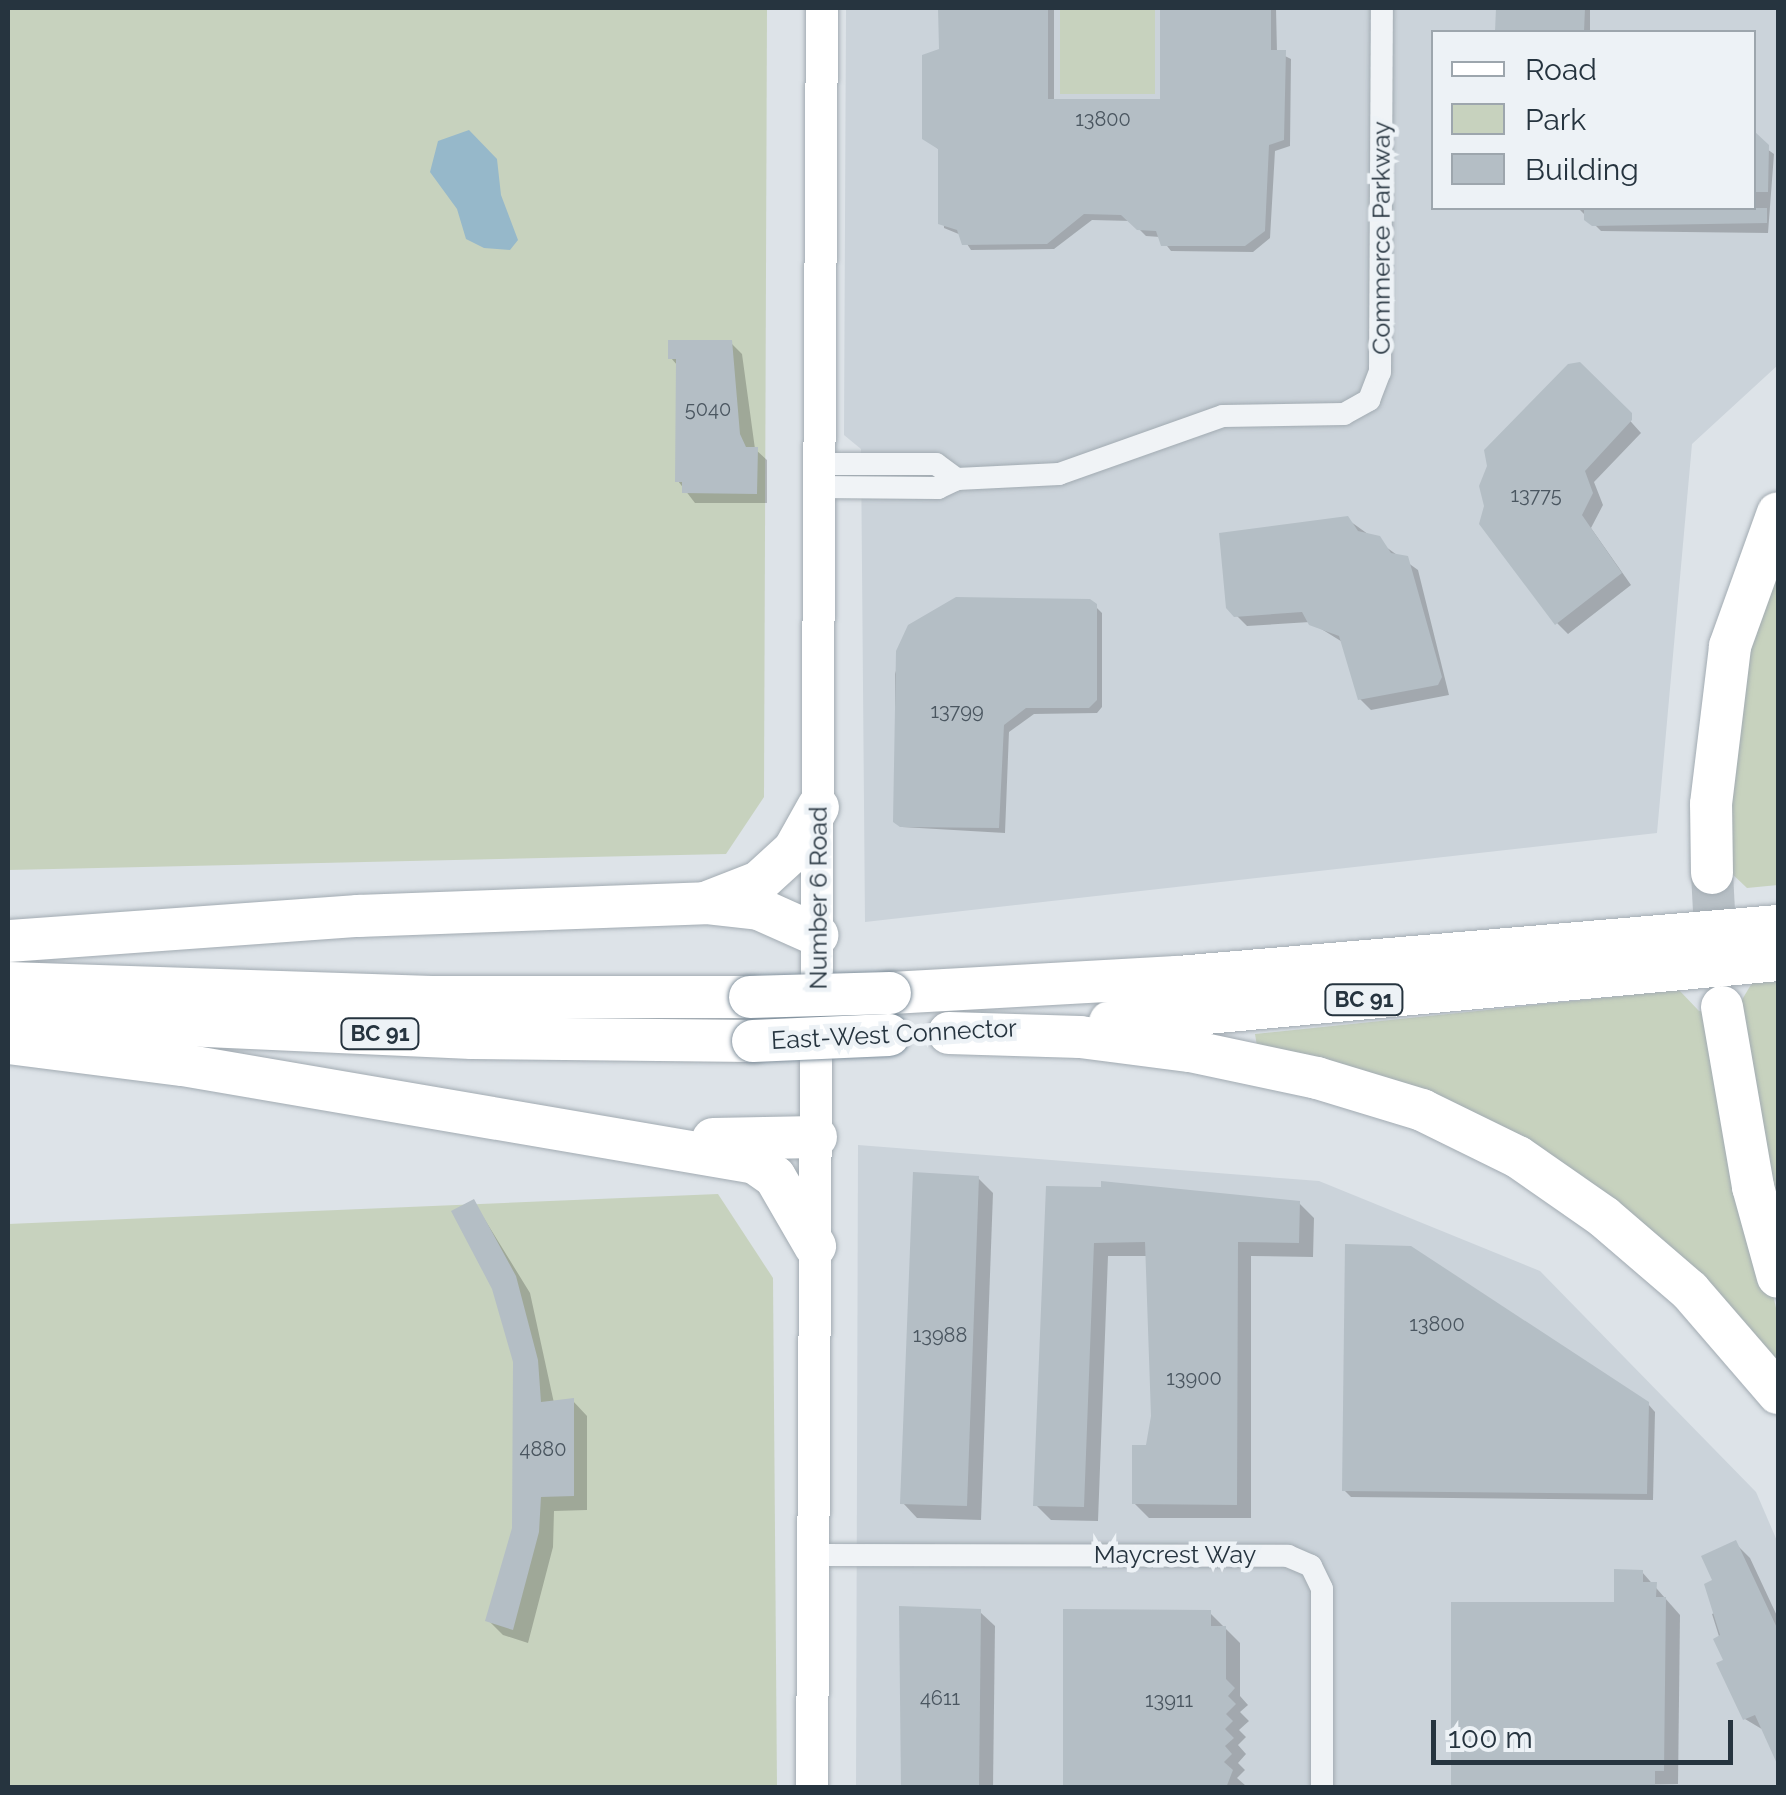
<!DOCTYPE html>
<style>
body{margin:0}
#map{position:relative;width:1786px;height:1795px;overflow:hidden;background:#dde3e8;font-family:Raleway,sans-serif}
div>[style]{position:absolute}
.built>*{inset:0;background:#cbd3da}
.green>*{inset:0;background:#c7d2be}
.water>*{inset:0;background:#96b8ca}
.shadow>*{inset:0;background:#0003}
.building>*{inset:0;background:#b4bec5}
.motorway-tunnel>*{height:42px;margin-top:-21px;transform-origin:0;background:repeating-linear-gradient(90deg,#b8c0c6 0 42px,transparent 0 63px)}
.roads{filter:drop-shadow(0 0 2px #a2abb2) drop-shadow(0 0 2px #a2abb2)}
.minor>*{height:22px;margin:-11px;padding:0 11px;transform-origin:11px;border-radius:11px;background:#f0f3f6}
.secondary>*{height:32px;margin:-16px;padding:0 16px;transform-origin:16px;border-radius:16px;background:#fff}
.motorway>*{height:42px;margin:-21px;padding:0 21px;transform-origin:21px;border-radius:21px;background:#fff}
.bridges{filter:drop-shadow(0 0 2px #84939f) drop-shadow(0 0 2px #84939f)}
.motorway-bridge>*{height:42px;margin:-21px;padding:0 21px;transform-origin:21px;border-radius:21px;background:#fff}
span{translate:-50% -50%;white-space:nowrap;text-align:center;line-height:1.15;-webkit-text-stroke:9px #edf2f6;paint-order:stroke}
.number-label{font-size:20px;color:#4a5660}
.number-label span{-webkit-text-stroke-width:0}
.shield-label span{padding:2px 8px;background:#edf2f6;border:2px solid;border-radius:8px;-webkit-text-stroke-width:0}
.shield-label{font-size:22px;color:#26343f;font-weight:700}
.street-label{font-size:25px;color:#26343f}
.frame{position:absolute;inset:0;border:10px solid #26343f;pointer-events:none}
.legend{position:absolute;left:1431px;top:30px;width:325px;height:180px;box-sizing:border-box;background:#edf2f6;border:2px solid #9da6ad;margin:0;padding:12px 18px;list-style:none;font-size:30px;color:#26343f}
.legend li{display:flex;align-items:center;gap:20px;height:50px}
.legend b{width:50px;border:2px solid #9da6ad}
.scale{position:absolute;left:1431px;top:1720px;width:302px;height:45px;box-sizing:border-box;border:5px solid #26343f;border-top:0;padding-left:12px;font-size:30px;line-height:35px;white-space:nowrap;color:#26343f;-webkit-text-stroke:8px #edf2f6;paint-order:stroke}
</style>
<div id="map">
<div class="built">
<i style="clip-path:polygon(evenodd,846px 8px,1778px 8px,1778px 365px,1692px 444px,1657px 833px,865px 922px,861px 449px,844px 435px,846px 8px,1434px 32px,1754px 32px,1754px 208px,1434px 208px,1434px 32px)"></i>
<i style="clip-path:polygon(858px 1145px,1319px 1181px,1540px 1271px,1756px 1492px,1778px 1543px,1778px 1787px,856px 1788px)"></i>
</div>
<div class="green">
<i style="clip-path:polygon(8px 8px,767px 8px,764px 797px,726px 854px,8px 870px)"></i>
<i style="clip-path:polygon(1060px 8px,1155px 8px,1155px 94px,1060px 94px)"></i>
<i style="clip-path:polygon(1778px 541px,1778px 885px,1747px 888px,1728px 870px,1737px 684px)"></i>
<i style="clip-path:polygon(1778px 980px,1778px 1236px,1737px 1008px,1752px 983px)"></i>
<i style="clip-path:polygon(1679px 990px,1699px 1011px,1710px 1012px,1778px 1317px,1778px 1368px,1663px 1244px,1257px 1046px,1255px 1034px)"></i>
<i style="clip-path:polygon(718px 1194px,773px 1278px,777px 1787px,8px 1788px,8px 1224px)"></i>
</div>
<div class="water">
<i style="clip-path:polygon(469px 130px,497px 159px,501px 195px,518px 240px,510px 250px,484px 248px,466px 239px,457px 209px,430px 172px,438px 141px)"></i>
</div>
<div class="shadow">
<i style="clip-path:polygon(941px 8px,1054px 8px,1054px 101px,1163px 101px,1163px 8px,1276px 8px,1277px 52px,1291px 59px,1290px 146px,1275px 151px,1270px 238px,1253px 252px,1171px 251px,1160px 237px,1146px 236px,1131px 221px,1092px 220px,1054px 249px,971px 250px,961px 235px,944px 228px,941px 151px,924px 138px,941px 51px)"></i>
<i style="clip-path:polygon(1502px 8px,1590px 8px,1590px 32px,1501px 32px)"></i>
<i style="clip-path:polygon(1754px 140px,1774px 154px,1768px 233px,1601px 231px,1578px 208px,1754px 208px)"></i>
<i style="clip-path:polygon(731px 343px,742px 354px,755px 449px,767px 460px,767px 503px,695px 503px,678px 481px,678px 366px,671px 358px)"></i>
<i style="clip-path:polygon(1590px 376px,1641px 433px,1594px 482px,1603px 505px,1591px 528px,1631px 585px,1568px 634px,1557px 623px,1490px 466px)"></i>
<i style="clip-path:polygon(1347px 519px,1418px 570px,1449px 695px,1371px 710px,1360px 699px,1344px 643px,1310px 622px,1247px 626px,1228px 607px)"></i>
<i style="clip-path:polygon(1095px 606px,1102px 613px,1102px 707px,1097px 713px,1034px 714px,1009px 732px,1005px 833px,902px 827px,895px 820px,895px 674px,910px 626px)"></i>
<i style="clip-path:polygon(978px 1178px,993px 1193px,981px 1520px,917px 1518px,903px 1503px)"></i>
<i style="clip-path:polygon(1049px 1188px,1299px 1203px,1314px 1218px,1313px 1257px,1251px 1256px,1251px 1518px,1149px 1518px,1134px 1503px,1153px 1416px,1148px 1256px,1108px 1256px,1098px 1521px,1051px 1520px,1036px 1505px)"></i>
<i style="clip-path:polygon(474px 1202px,530px 1293px,554px 1403px,573px 1401px,587px 1416px,587px 1510px,554px 1511px,553px 1547px,528px 1643px,503px 1635px,488px 1620px,515px 1528px,516px 1362px)"></i>
<i style="clip-path:polygon(1648px 1404px,1655px 1412px,1653px 1500px,1351px 1497px,1344px 1490px)"></i>
<i style="clip-path:polygon(1735px 1543px,1750px 1558px,1778px 1618px,1778px 1754px,1765px 1731px,1745px 1719px,1712px 1614px,1719px 1611px,1716px 1581px)"></i>
<i style="clip-path:polygon(1642px 1572px,1680px 1615px,1678px 1784px,1453px 1788px)"></i>
<i style="clip-path:polygon(980px 1612px,995px 1626px,993px 1788px,903px 1788px)"></i>
<i style="clip-path:polygon(1210px 1613px,1240px 1643px,1240px 1696px,1248px 1705px,1240px 1712px,1249px 1721px,1239px 1730px,1246px 1737px,1238px 1745px,1246px 1754px,1238px 1763px,1245px 1770px,1237px 1778px,1246px 1786px,1065px 1788px)"></i>
</div>
<div class="building">
<i style="clip-path:polygon(938px 8px,1048px 8px,1048px 99px,1160px 99px,1160px 8px,1271px 8px,1271px 50px,1286px 50px,1284px 140px,1269px 145px,1265px 231px,1245px 246px,1161px 246px,1156px 231px,1137px 230px,1121px 215px,1084px 214px,1047px 244px,962px 245px,957px 230px,938px 224px,938px 149px,922px 139px,922px 55px,939px 49px)"></i>
<i style="clip-path:polygon(1496px 8px,1585px 8px,1584px 32px,1495px 32px)"></i>
<i style="clip-path:polygon(1754px 131px,1769px 145px,1768px 192px,1754px 192px)"></i>
<i style="clip-path:polygon(1584px 208px,1767px 208px,1767px 223px,1592px 226px,1584px 220px)"></i>
<i style="clip-path:polygon(668px 340px,732px 340px,740px 434px,746px 447px,758px 447px,757px 494px,682px 493px,682px 482px,675px 482px,676px 359px,668px 359px)"></i>
<i style="clip-path:polygon(1580px 362px,1632px 413px,1632px 420px,1585px 471px,1593px 493px,1582px 515px,1622px 573px,1555px 625px,1479px 524px,1484px 506px,1479px 486px,1487px 466px,1484px 450px,1568px 364px)"></i>
<i style="clip-path:polygon(1348px 516px,1358px 531px,1380px 536px,1391px 553px,1408px 556px,1442px 677px,1438px 685px,1358px 700px,1339px 636px,1309px 625px,1302px 612px,1234px 617px,1226px 608px,1219px 533px)"></i>
<i style="clip-path:polygon(956px 597px,1090px 599px,1097px 604px,1097px 700px,1089px 708px,1026px 708px,1004px 725px,999px 828px,900px 827px,893px 822px,896px 651px,908px 625px)"></i>
<i style="clip-path:polygon(913px 1172px,979px 1176px,967px 1506px,900px 1504px)"></i>
<i style="clip-path:polygon(1101px 1181px,1300px 1201px,1299px 1243px,1238px 1242px,1237px 1505px,1132px 1504px,1132px 1445px,1146px 1445px,1151px 1416px,1145px 1242px,1094px 1243px,1084px 1507px,1033px 1506px,1046px 1186px,1101px 1187px)"></i>
<i style="clip-path:polygon(474px 1199px,516px 1276px,538px 1360px,541px 1402px,574px 1398px,574px 1496px,541px 1497px,539px 1532px,513px 1630px,485px 1621px,512px 1528px,513px 1362px,492px 1289px,451px 1211px)"></i>
<i style="clip-path:polygon(1345px 1244px,1411px 1246px,1649px 1402px,1647px 1494px,1342px 1491px)"></i>
<i style="clip-path:polygon(1736px 1540px,1778px 1630px,1778px 1766px,1755px 1715px,1743px 1720px,1716px 1663px,1723px 1660px,1713px 1639px,1720px 1635px,1704px 1584px,1712px 1580px,1701px 1556px)"></i>
<i style="clip-path:polygon(1614px 1569px,1643px 1570px,1643px 1582px,1657px 1582px,1656px 1597px,1666px 1597px,1664px 1771px,1655px 1771px,1655px 1785px,1451px 1788px,1451px 1602px,1614px 1602px)"></i>
<i style="clip-path:polygon(899px 1606px,981px 1609px,979px 1788px,901px 1788px)"></i>
<i style="clip-path:polygon(1063px 1609px,1211px 1610px,1211px 1626px,1226px 1626px,1226px 1679px,1235px 1688px,1228px 1696px,1236px 1704px,1226px 1714px,1233px 1721px,1225px 1729px,1234px 1738px,1225px 1746px,1232px 1754px,1224px 1762px,1233px 1770px,1226px 1788px,1063px 1788px)"></i>
</div>
<div class="motorway-tunnel">
<i style="left:1712px;top:873px;width:94px;rotate:87deg"></i>
</div>
<div class="roads">
<div class="minor">
<i style="left:819px;top:464px;width:117px"></i>
<i style="left:936px;top:464px;width:26px;rotate:36deg"></i>
<i style="left:819px;top:487px;width:119px;rotate:0.5deg"></i>
<i style="left:938px;top:488px;width:21px;rotate:-25deg"></i>
<i style="left:957px;top:479px;width:102px;rotate:-2.8deg"></i>
<i style="left:1059px;top:474px;width:174px;rotate:-19.5deg"></i>
<i style="left:1223px;top:416px;width:121px;rotate:-0.9deg"></i>
<i style="left:1344px;top:414px;width:29px;rotate:-29deg"></i>
<i style="left:1369px;top:400px;width:30px;rotate:-69deg"></i>
<i style="left:1380px;top:372px;width:364px;rotate:-89.7deg"></i>
<i style="left:813px;top:1555px;width:475px;rotate:0.1deg"></i>
<i style="left:1288px;top:1556px;width:25px;rotate:23deg"></i>
<i style="left:1311px;top:1566px;width:25px;rotate:64deg"></i>
<i style="left:1322px;top:1589px;width:199px;rotate:90deg"></i>
</div>
<div class="secondary">
<i style="left:812px;top:1788px;width:1780px;rotate:-89.68deg"></i>
</div>
<div class="motorway">
<i style="left:1712px;top:873px;width:69px;rotate:-90.8deg"></i>
<i style="left:1711px;top:804px;width:159px;rotate:-83.1deg"></i>
<i style="left:1730px;top:646px;width:141px;rotate:-70.2deg"></i>
<i style="left:710px;top:901px;width:53px;rotate:-21.2deg"></i>
<i style="left:759px;top:882px;width:47px;rotate:-42.4deg"></i>
<i style="left:794px;top:850px;width:49px;rotate:-60.8deg"></i>
<i style="left:8px;top:941px;width:351px;rotate:-4.1deg"></i>
<i style="left:358px;top:916px;width:347px;rotate:-2.1deg"></i>
<i style="left:705px;top:903px;width:54px;rotate:6.3deg"></i>
<i style="left:759px;top:909px;width:64px;rotate:24.1deg"></i>
<i style="left:8px;top:983px;width:424px;rotate:1.9deg"></i>
<i style="left:432px;top:997px;width:318px"></i>
<i style="left:890px;top:993px;width:288px;rotate:-3.2deg"></i>
<i style="left:1178px;top:977px;width:602px;rotate:-4.86deg"></i>
<i style="left:1722px;top:1007px;width:183px;rotate:80.2deg"></i>
<i style="left:1753px;top:1187px;width:93px;rotate:74.5deg"></i>
<i style="left:8px;top:1017px;width:464px;rotate:2.6deg"></i>
<i style="left:472px;top:1038px;width:281px;rotate:0.6deg"></i>
<i style="left:1110px;top:1022px;width:671px;rotate:-5.3deg"></i>
<i style="left:949px;top:1033px;width:131px;rotate:1.7deg"></i>
<i style="left:1080px;top:1037px;width:111px;rotate:7.3deg"></i>
<i style="left:1190px;top:1051px;width:130px;rotate:12deg"></i>
<i style="left:1317px;top:1078px;width:110px;rotate:16.9deg"></i>
<i style="left:1422px;top:1110px;width:107px;rotate:26.1deg"></i>
<i style="left:1518px;top:1157px;width:105px;rotate:34.9deg"></i>
<i style="left:1604px;top:1217px;width:113px;rotate:40.7deg"></i>
<i style="left:1690px;top:1291px;width:135px;rotate:49.2deg"></i>
<i style="left:8px;top:1043px;width:176px;rotate:7.2deg"></i>
<i style="left:183px;top:1065px;width:580px;rotate:9.72deg"></i>
<i style="left:755px;top:1163px;width:24px;rotate:35deg"></i>
<i style="left:775px;top:1177px;width:80px;rotate:59.9deg"></i>
<i style="left:713px;top:1139px;width:103px;rotate:-1.1deg"></i>
</div>
</div>
<div class="bridges">
<div class="motorway-bridge">
<i style="left:750px;top:997px;width:140px;rotate:-1.6deg"></i>
<i style="left:753px;top:1041px;width:136px;rotate:-2.5deg"></i>
</div>
</div>
<div class="number-label">
<span style="left:1103px;top:119px">13800</span>
<span style="left:708px;top:409px">5040</span>
<span style="left:1536px;top:495px">13775</span>
<span style="left:957px;top:711px">13799</span>
<span style="left:1437px;top:1324px">13800</span>
<span style="left:940px;top:1335px">13988</span>
<span style="left:1194px;top:1378px">13900</span>
<span style="left:543px;top:1449px">4880</span>
<span style="left:940px;top:1698px">4611</span>
<span style="left:1169px;top:1700px">13911</span>
</div>
<div class="shield-label">
<span style="left:1364px;top:1000px">BC 91</span>
<span style="left:380px;top:1034px">BC 91</span>
</div>
<div class="street-label">
<span style="left:1381px;top:238px;rotate:-90deg">Commerce Parkway</span>
<span style="left:818px;top:898px;rotate:-90deg">Number 6 Road</span>
<span style="left:894px;top:1034px;rotate:-3deg">East-West Connector</span>
<span style="left:1175px;top:1554px">Maycrest Way</span>
</div>
<div class="frame"></div>
<ul class="legend">
<li><b style="height:12px;background:#fff"></b>Road</li>
<li><b style="height:28px;background:#c7d2be"></b>Park</li>
<li><b style="height:28px;background:#b4bec5"></b>Building</li>
</ul>
<div class="scale">100 m</div>
</div>
